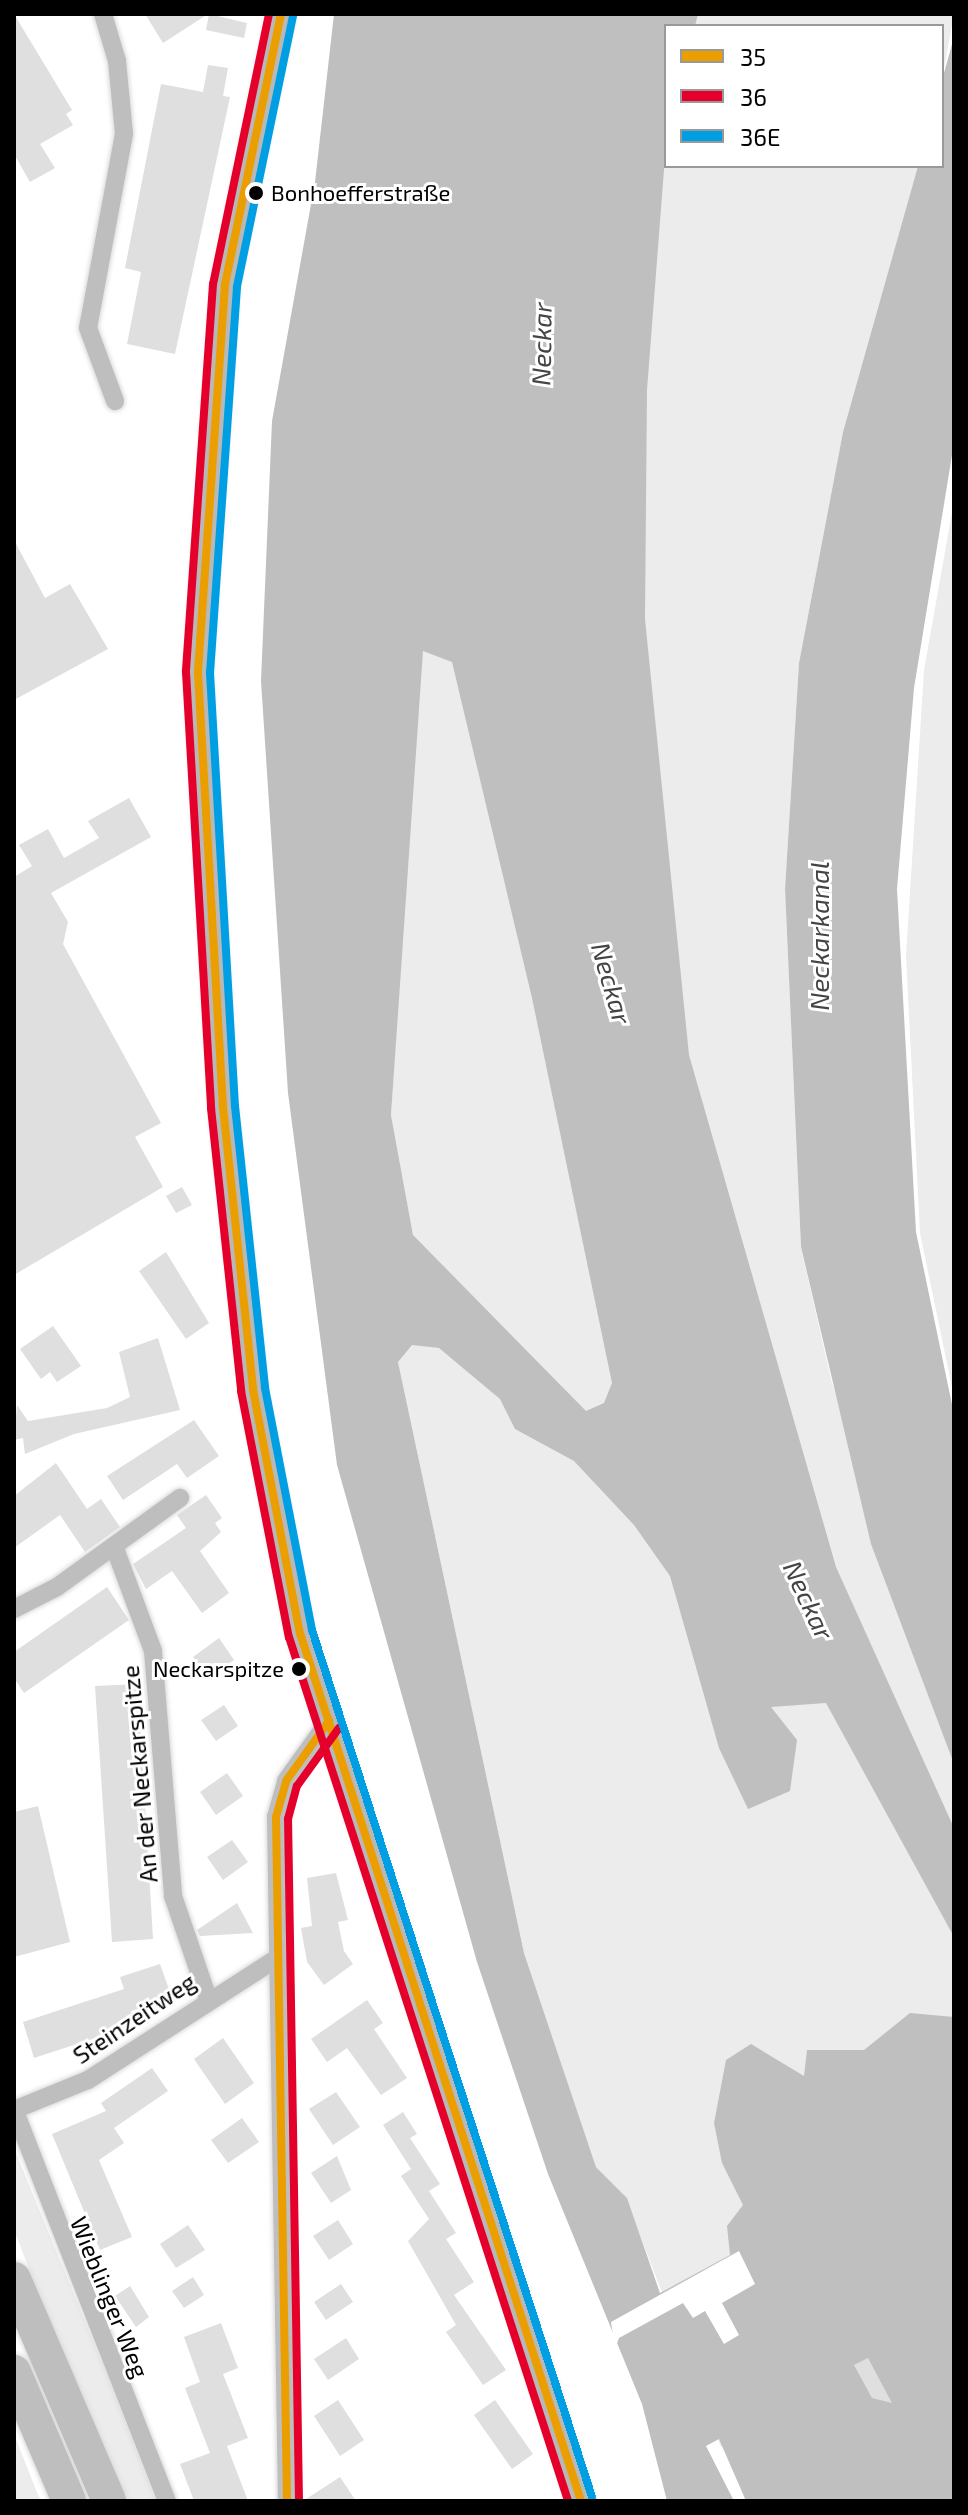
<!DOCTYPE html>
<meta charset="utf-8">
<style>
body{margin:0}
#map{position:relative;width:968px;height:2515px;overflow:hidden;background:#fff;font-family:"Exo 2",sans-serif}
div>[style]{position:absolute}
.green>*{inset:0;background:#ececec}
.water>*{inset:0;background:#bfbfbf}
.pier>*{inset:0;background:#fff}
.building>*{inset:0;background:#dfdfdf}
.roads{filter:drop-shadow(0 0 2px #dbdbdb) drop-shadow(0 0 2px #dbdbdb)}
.street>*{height:18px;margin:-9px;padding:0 9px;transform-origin:9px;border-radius:9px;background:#bebebe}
.secondary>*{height:26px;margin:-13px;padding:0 13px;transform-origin:13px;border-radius:13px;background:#b8b8b8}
.highway>*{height:34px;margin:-17px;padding:0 17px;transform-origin:17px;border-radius:17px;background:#bebebe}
.bus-1>*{height:8px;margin:-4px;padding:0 4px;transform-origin:4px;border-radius:4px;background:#eb9e00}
.bus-2>*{height:8px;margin:-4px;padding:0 4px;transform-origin:4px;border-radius:4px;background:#e4002b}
.bus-3>*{height:8px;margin:-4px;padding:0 4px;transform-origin:4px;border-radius:4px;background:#009ee2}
.dots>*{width:22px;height:22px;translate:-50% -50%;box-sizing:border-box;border:4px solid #fff;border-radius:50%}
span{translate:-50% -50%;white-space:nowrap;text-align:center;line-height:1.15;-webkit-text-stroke:6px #fff;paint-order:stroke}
.bus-label{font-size:22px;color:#000}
.left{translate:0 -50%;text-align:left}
.right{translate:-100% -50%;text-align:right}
.street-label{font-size:24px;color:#000}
.water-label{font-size:26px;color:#444;font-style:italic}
.frame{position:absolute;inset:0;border:16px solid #000;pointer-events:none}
.legend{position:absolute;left:664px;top:24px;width:280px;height:144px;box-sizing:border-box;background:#fff;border:2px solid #999;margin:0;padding:10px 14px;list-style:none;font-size:24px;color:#000}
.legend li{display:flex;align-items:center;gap:16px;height:40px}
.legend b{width:40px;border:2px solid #999}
</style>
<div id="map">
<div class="green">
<i style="clip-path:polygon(544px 14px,954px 14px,942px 80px,942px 26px,666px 26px,666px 166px,918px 166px,843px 432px,799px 663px,785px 889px,801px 1248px,832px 1383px,954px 1764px,954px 1828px,946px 1813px,954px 1833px,954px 2320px,721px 2447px,625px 2196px,596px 2167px,524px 1953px,398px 1362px,413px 1235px,391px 1115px,421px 650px)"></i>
<i style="clip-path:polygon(954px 501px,954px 1397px,920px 1233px,906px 956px,924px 670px)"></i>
<i style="clip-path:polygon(14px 2148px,113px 2390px,156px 2501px,128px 2501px,86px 2415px,14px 2230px)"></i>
<i style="clip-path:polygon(14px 2434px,36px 2490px,41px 2501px,14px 2501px)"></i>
</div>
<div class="water">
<i style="clip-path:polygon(evenodd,334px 14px,698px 14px,695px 26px,666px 26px,666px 144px,647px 390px,645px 619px,689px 1055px,836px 1567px,954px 1828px,954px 1937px,826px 1703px,771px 1707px,797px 1740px,790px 1791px,748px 1809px,719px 1748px,670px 1576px,634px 1525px,574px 1461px,515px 1429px,500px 1399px,439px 1348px,412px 1345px,398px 1362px,524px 1953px,596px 2167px,627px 2198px,660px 2293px,730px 2255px,727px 2226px,743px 2205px,722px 2163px,714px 2123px,726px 2060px,751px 2044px,804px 2076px,807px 2050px,864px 2050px,910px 2013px,954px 2017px,954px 2501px,746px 2501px,719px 2439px,706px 2446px,734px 2501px,667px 2501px,642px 2404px,548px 2174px,477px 1962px,337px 1465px,288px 1093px,261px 681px,272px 421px,315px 182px,334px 14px,423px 651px,452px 662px,532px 998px,612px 1383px,604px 1403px,586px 1411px,413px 1235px,391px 1115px,423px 651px)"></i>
<i style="clip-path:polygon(954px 37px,954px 443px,914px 688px,897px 889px,916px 1232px,954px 1414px,954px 1764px,871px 1544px,801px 1247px,785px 889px,799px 663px,843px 432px,918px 166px,942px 166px,942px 80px)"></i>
</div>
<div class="pier">
<i style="clip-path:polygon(739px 2251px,755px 2284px,722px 2303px,739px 2335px,724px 2344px,705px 2311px,693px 2318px,683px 2303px,619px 2338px,615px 2349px,611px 2322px)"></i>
</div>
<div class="building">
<i style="clip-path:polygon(14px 14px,72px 110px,66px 114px,73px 125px,40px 144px,55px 168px,30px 182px,14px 154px)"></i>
<i style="clip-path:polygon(145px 14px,208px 14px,163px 43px)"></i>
<i style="clip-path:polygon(209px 14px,247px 23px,244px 38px,206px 30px)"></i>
<i style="clip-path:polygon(208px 65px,228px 68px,223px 96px,230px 97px,175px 354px,127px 344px,141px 272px,125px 268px,161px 84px,203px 92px)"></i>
<i style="clip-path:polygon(14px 540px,45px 598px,70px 584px,108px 649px,14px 700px)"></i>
<i style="clip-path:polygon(129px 798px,151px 837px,51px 893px,68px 922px,63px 944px,161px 1123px,135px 1137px,163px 1187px,14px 1275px,14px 877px,32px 866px,19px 845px,48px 829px,64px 858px,99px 838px,88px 821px)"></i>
<i style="clip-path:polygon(182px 1187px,192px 1205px,176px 1213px,166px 1196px)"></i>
<i style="clip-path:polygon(166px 1252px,209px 1323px,186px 1339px,139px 1271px)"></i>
<i style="clip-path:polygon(53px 1326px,81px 1366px,57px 1382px,50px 1372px,41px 1379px,20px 1349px)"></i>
<i style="clip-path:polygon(158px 1338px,180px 1410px,74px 1434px,25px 1454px,23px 1438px,14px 1440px,17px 1405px,28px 1421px,107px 1408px,130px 1397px,119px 1352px)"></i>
<i style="clip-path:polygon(194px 1420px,219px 1456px,187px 1478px,177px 1464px,123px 1500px,107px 1476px)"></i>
<i style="clip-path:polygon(56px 1463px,87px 1509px,101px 1499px,120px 1527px,85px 1552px,60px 1515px,14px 1548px,14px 1496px)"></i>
<i style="clip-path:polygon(206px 1495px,222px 1518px,215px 1523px,221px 1532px,200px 1551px,229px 1593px,202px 1613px,172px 1571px,146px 1589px,133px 1564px,186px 1528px,177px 1515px)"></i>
<i style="clip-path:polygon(107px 1587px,129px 1620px,24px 1693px,14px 1678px,14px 1652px)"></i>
<i style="clip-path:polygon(219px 1638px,234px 1660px,208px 1678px,193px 1657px)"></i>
<i style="clip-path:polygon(138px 1684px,153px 1939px,112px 1942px,95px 1686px)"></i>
<i style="clip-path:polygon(224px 1705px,238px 1726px,216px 1741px,201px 1720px)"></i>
<i style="clip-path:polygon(227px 1773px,243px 1796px,216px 1815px,200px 1792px)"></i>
<i style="clip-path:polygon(38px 1806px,70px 1942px,14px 1957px,14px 1812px)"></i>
<i style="clip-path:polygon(232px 1840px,248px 1862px,223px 1880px,207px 1857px)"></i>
<i style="clip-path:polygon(336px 1873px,348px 1920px,338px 1922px,344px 1951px,353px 1964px,324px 1985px,307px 1962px,301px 1928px,312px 1926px,307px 1878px)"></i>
<i style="clip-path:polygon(237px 1903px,253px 1933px,200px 1936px,197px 1930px)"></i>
<i style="clip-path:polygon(160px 1964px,172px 1998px,131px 2011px,135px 2025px,34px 2058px,23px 2022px,124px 1989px,120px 1977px)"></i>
<i style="clip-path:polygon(367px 2000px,383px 2023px,374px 2029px,407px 2078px,381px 2095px,347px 2048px,327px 2062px,311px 2039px)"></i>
<i style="clip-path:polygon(223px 2038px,254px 2083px,225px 2104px,194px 2059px)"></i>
<i style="clip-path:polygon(152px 2068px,168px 2091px,114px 2128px,124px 2143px,99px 2160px,132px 2237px,100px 2250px,52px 2134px,106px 2111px,101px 2103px)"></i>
<i style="clip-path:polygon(336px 2092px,360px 2127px,333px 2145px,309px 2109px)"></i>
<i style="clip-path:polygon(403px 2112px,417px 2134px,410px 2138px,440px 2184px,429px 2191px,456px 2233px,446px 2239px,474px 2282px,454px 2295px,506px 2370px,483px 2385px,446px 2332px,456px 2325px,408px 2241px,429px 2219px,401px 2176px,411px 2169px,383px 2125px)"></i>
<i style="clip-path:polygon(242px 2118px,259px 2142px,228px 2163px,211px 2140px)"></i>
<i style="clip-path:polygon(337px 2156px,351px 2190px,331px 2203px,311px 2173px)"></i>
<i style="clip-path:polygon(338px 2220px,353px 2244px,329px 2260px,313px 2236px)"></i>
<i style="clip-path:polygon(188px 2225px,205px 2250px,176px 2268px,160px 2244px)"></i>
<i style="clip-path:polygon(193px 2277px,204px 2295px,184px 2308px,172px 2291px)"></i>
<i style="clip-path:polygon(341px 2284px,353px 2302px,326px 2320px,314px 2302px)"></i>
<i style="clip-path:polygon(130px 2286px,149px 2317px,136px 2327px,115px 2296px)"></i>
<i style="clip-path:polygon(221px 2323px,238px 2368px,223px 2374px,248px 2438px,227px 2446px,248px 2501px,194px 2501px,180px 2464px,210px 2453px,185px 2388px,200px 2382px,184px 2337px)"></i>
<i style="clip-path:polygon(346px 2338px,359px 2359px,328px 2380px,314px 2359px)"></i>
<i style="clip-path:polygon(868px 2358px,892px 2403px,872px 2398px,854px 2365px)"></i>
<i style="clip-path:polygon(338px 2400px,364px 2440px,340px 2456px,314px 2416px)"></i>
<i style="clip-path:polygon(495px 2400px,533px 2454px,512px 2469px,474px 2415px)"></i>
<i style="clip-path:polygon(340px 2477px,356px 2501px,303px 2501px)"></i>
</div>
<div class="roads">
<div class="street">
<i style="left:103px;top:14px;width:49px;rotate:73.4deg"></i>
<i style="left:117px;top:61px;width:73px;rotate:84.5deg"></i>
<i style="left:124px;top:134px;width:197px;rotate:100.5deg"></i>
<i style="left:88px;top:328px;width:78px;rotate:69.7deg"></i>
<i style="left:114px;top:1546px;width:112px;rotate:69.6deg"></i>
<i style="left:153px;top:1651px;width:246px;rotate:85.3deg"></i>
<i style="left:173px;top:1896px;width:108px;rotate:71.1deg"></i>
<i style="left:14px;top:1609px;width:48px;rotate:-27.1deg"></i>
<i style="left:57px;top:1587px;width:152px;rotate:-35.9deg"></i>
<i style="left:14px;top:2109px;width:421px;rotate:68.7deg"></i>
<i style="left:14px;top:2110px;width:80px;rotate:-22.1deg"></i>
<i style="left:88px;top:2080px;width:225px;rotate:-32.8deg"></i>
<i style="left:287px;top:2501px;width:684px;rotate:-90.92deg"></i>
<i style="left:276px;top:1817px;width:37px;rotate:-74deg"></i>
<i style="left:286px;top:1781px;width:74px;rotate:-54.4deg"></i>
</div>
<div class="secondary">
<i style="left:281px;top:14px;width:277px;rotate:101.7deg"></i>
<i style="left:225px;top:285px;width:389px;rotate:94deg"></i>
<i style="left:198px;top:673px;width:435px;rotate:86.7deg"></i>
<i style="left:223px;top:1107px;width:285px;rotate:83.9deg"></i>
<i style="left:253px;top:1390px;width:248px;rotate:79.1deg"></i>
<i style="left:300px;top:1633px;width:912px;rotate:72.06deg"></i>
</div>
<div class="highway">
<i style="left:14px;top:2279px;width:241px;rotate:66.8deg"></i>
<i style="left:14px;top:2372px;width:140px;rotate:66.9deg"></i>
</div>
</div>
<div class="bus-1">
<i style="left:281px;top:14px;width:277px;rotate:101.7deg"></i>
<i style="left:225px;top:285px;width:389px;rotate:94deg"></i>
<i style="left:198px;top:673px;width:435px;rotate:86.7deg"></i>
<i style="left:223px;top:1107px;width:285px;rotate:83.9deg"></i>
<i style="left:253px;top:1390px;width:248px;rotate:79.1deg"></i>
<i style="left:300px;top:1633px;width:912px;rotate:72.06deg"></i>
<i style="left:287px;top:2501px;width:684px;rotate:-90.92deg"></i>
<i style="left:276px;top:1817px;width:37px;rotate:-74deg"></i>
<i style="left:286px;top:1781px;width:74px;rotate:-54.4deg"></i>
</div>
<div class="bus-2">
<i style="left:269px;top:14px;width:276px;rotate:101.7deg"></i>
<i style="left:213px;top:284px;width:389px;rotate:94deg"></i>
<i style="left:186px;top:672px;width:437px;rotate:86.7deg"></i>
<i style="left:211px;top:1108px;width:285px;rotate:83.9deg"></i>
<i style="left:241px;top:1391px;width:251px;rotate:79deg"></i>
<i style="left:289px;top:1637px;width:908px;rotate:72.1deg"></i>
<i style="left:299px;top:2501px;width:682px;rotate:-90.92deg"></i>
<i style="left:288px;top:1819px;width:34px;rotate:-75deg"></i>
<i style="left:297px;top:1786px;width:72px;rotate:-54.1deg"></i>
</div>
<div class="bus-3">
<i style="left:293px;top:16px;width:277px;rotate:101.7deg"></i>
<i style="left:237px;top:287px;width:387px;rotate:94deg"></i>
<i style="left:210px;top:673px;width:434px;rotate:86.7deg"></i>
<i style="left:235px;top:1106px;width:284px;rotate:83.9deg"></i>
<i style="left:265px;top:1388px;width:247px;rotate:79deg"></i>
<i style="left:312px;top:1630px;width:911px;rotate:72.1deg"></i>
</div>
<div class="dots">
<i style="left:256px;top:193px;background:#000"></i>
<i style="left:299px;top:1669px;background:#000"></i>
</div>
<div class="bus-label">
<span class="left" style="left:271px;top:193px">Bonhoefferstraße</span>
<span class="right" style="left:284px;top:1669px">Neckarspitze</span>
</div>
<div class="street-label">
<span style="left:139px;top:1774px;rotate:-95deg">An der Neckarspitze</span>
<span style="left:134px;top:2018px;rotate:-34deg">Steinzeitweg</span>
<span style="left:110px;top:2297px;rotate:68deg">Wieblinger Weg</span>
</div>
<div class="water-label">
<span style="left:541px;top:344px;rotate:-89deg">Neckar</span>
<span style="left:819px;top:936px;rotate:-90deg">Neckarkanal</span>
<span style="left:612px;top:983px;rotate:74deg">Neckar</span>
<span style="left:809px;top:1600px;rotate:65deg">Neckar</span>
</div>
<div class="frame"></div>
<ul class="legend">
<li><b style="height:10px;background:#eb9e00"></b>35</li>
<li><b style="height:10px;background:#e4002b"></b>36</li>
<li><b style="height:10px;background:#009ee2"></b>36E</li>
</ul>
</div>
